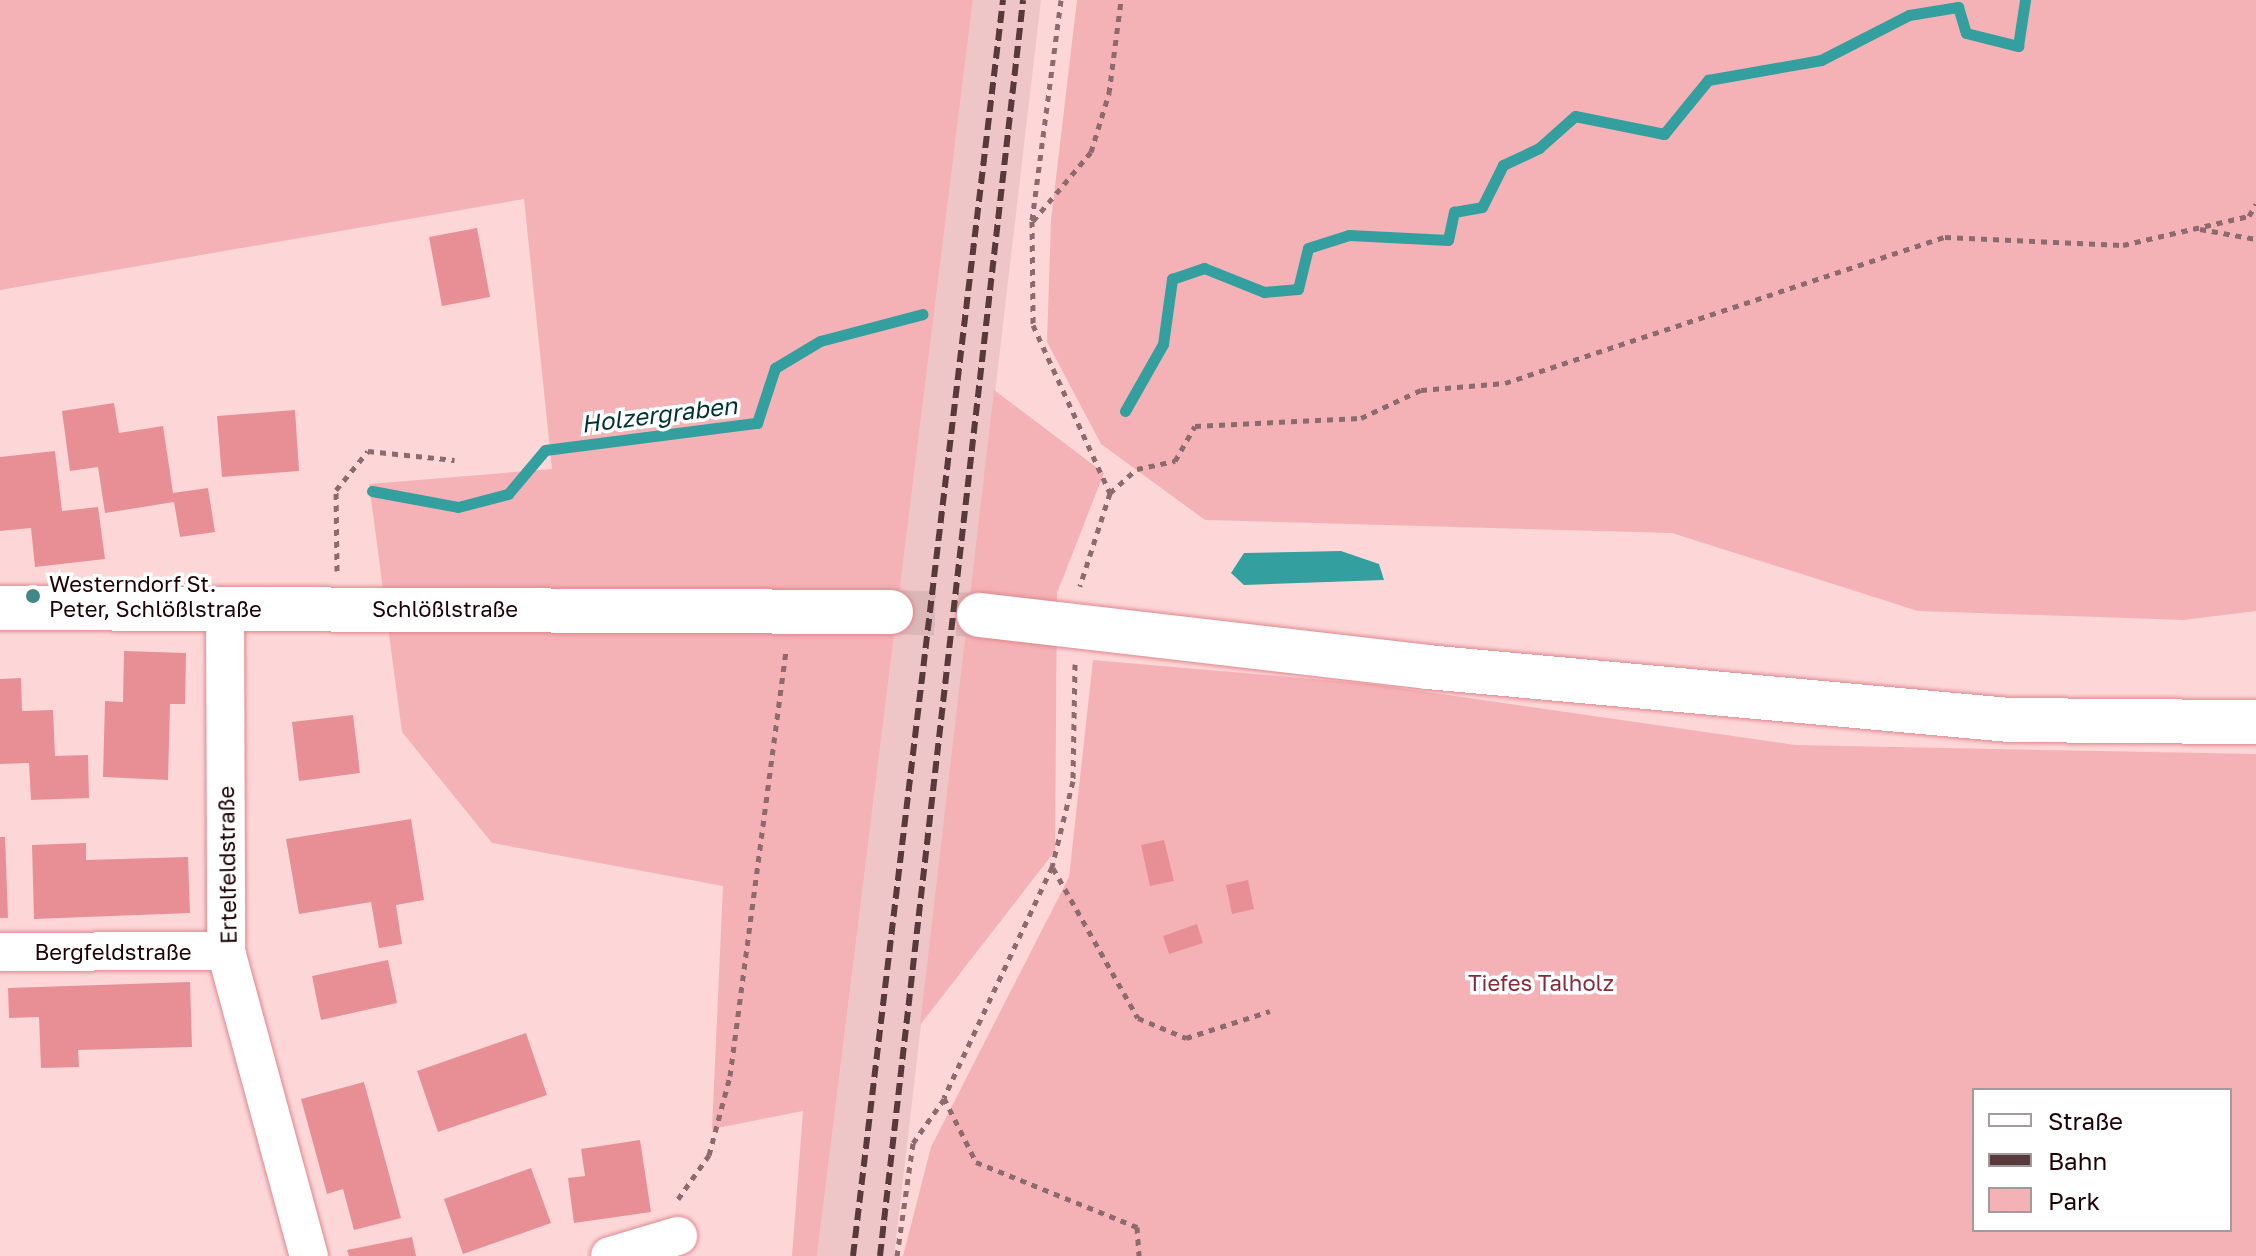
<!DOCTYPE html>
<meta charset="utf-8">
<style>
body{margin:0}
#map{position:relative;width:2256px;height:1256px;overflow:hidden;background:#fdd7d8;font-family:"Golos Text",sans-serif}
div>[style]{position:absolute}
.built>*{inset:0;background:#efc6c8}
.green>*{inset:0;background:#f5b2b6}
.water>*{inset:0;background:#339f9f}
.stream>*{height:11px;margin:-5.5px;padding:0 5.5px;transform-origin:5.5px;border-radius:5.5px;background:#339f9f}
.building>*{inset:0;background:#e88f96}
.tertiary-tunnel>*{height:44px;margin-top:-22px;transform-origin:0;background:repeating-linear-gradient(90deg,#dcb7b8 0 44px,transparent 0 66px)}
.path>*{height:5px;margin-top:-2.5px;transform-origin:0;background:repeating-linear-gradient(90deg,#8c6a6d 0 6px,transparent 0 12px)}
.roads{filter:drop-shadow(0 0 2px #df878e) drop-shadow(0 0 2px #df878e)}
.minor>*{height:38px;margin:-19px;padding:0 19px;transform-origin:19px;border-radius:19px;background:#fff}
.tertiary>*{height:44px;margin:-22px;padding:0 22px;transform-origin:22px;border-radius:22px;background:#fff}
.rail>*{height:6px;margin-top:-3px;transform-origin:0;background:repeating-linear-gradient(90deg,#58393c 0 12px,transparent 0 18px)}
.dots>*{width:22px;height:22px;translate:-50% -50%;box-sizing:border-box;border:4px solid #fff;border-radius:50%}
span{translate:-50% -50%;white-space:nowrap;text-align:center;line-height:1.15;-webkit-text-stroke:7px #fff;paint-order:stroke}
.poi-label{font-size:22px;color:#1f0206}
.left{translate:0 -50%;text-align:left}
.street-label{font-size:22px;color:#1f0206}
.park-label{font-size:22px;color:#862938}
.water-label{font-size:24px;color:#003232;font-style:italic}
.legend{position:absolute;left:1972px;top:1088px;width:260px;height:144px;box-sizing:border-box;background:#fff;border:2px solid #a59a9b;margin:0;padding:10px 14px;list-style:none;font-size:24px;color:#1f0206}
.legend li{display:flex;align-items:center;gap:16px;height:40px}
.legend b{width:40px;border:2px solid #a59a9b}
</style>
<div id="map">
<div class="built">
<i style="clip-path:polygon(973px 0,1041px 0,894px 1256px,817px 1256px)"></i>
</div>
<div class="green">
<i style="clip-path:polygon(0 0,973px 0,817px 1256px,792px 1256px,803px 1111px,712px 1129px,723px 886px,492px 843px,402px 732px,369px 484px,552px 469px,524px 199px,0 290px)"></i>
<i style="clip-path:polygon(1077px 0,2256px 0,2256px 611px,2183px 620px,1918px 611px,1672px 533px,1205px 520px,1101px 444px,1047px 342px,1051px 220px)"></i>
<i style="clip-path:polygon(994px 390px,1104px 473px,1057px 593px,1055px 851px,920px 1025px)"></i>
<i style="clip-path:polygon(evenodd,1093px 660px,1372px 684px,1795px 745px,2256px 754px,2256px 1256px,903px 1256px,931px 1147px,1069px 877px,1093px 660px,1974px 1090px,2230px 1090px,2230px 1230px,1974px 1230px,1974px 1090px)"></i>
</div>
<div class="water">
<i style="clip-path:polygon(1341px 551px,1379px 564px,1384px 580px,1244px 585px,1231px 573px,1244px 553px)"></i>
</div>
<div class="stream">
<i style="left:1125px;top:411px;width:77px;rotate:-60.4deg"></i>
<i style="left:1163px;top:344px;width:66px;rotate:-82.1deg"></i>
<i style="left:1172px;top:279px;width:34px;rotate:-19deg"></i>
<i style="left:1204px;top:268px;width:65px;rotate:21.8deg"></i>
<i style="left:1264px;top:292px;width:34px;rotate:-5deg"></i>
<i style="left:1298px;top:289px;width:42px;rotate:-76.3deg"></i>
<i style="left:1308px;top:248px;width:43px;rotate:-17.6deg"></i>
<i style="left:1349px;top:235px;width:99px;rotate:2.9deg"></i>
<i style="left:1448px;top:240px;width:29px;rotate:-78deg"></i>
<i style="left:1454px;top:212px;width:28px;rotate:-10deg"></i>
<i style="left:1482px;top:207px;width:47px;rotate:-63.4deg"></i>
<i style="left:1503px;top:165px;width:40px;rotate:-25deg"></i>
<i style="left:1539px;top:148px;width:48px;rotate:-41.6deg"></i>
<i style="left:1575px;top:116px;width:91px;rotate:11.4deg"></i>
<i style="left:1664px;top:134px;width:70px;rotate:-50.8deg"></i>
<i style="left:1708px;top:80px;width:115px;rotate:-10deg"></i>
<i style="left:1821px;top:60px;width:99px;rotate:-27.1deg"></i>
<i style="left:1909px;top:15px;width:50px;rotate:-9.3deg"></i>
<i style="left:1958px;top:7px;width:27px;rotate:73deg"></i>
<i style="left:1966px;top:33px;width:54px;rotate:14deg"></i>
<i style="left:2018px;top:46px;width:47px;rotate:-81.3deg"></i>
<i style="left:372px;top:491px;width:87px;rotate:10.5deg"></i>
<i style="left:458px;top:507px;width:52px;rotate:-14.6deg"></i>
<i style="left:508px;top:494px;width:57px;rotate:-49.9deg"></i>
<i style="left:545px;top:450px;width:214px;rotate:-7.3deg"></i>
<i style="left:757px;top:423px;width:58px;rotate:-71.9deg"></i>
<i style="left:775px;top:368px;width:52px;rotate:-31deg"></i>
<i style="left:820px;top:341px;width:106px;rotate:-14.7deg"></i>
</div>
<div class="building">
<i style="clip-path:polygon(477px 228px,490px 297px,442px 306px,429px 237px)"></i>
<i style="clip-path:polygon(114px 403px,119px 433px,163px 426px,173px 493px,208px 488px,215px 532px,180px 537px,174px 502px,105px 513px,98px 467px,70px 471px,62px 411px)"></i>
<i style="clip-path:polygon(295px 410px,299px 471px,222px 477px,217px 416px)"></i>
<i style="clip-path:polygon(55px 451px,62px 511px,98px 507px,105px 559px,35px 567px,31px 528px,0 531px,0 457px)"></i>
<i style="clip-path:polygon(124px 651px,186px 653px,185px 704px,170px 704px,168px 780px,103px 777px,105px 701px,123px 702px)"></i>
<i style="clip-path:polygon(21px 678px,22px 711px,53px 710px,55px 756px,88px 755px,89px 798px,31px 800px,29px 763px,0 764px,0 679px)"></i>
<i style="clip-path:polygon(353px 715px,360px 773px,299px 781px,292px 722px)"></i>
<i style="clip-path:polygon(411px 819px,424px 900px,396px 905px,402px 944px,379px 948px,371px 902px,299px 914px,286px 839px)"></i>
<i style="clip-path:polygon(0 837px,5px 837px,8px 918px,0 918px)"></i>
<i style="clip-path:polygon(1164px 840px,1174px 881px,1150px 886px,1141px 845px)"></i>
<i style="clip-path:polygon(86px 843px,86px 860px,188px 857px,190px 913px,34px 919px,32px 845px)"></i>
<i style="clip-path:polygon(1248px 880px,1254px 909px,1232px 914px,1226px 885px)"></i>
<i style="clip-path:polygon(1197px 924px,1203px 943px,1169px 954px,1163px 936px)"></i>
<i style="clip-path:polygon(388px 960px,397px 1003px,321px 1020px,312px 976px)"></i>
<i style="clip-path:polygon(190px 982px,192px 1047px,78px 1050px,79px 1067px,41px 1068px,39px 1017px,9px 1018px,8px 988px)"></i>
<i style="clip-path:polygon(526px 1033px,547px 1095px,438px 1132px,417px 1071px)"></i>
<i style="clip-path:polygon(364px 1082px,401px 1218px,354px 1230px,343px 1189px,327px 1194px,301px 1099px)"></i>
<i style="clip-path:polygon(640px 1140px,651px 1212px,574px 1223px,568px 1178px,585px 1176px,581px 1149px)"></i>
<i style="clip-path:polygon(531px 1168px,551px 1223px,463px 1254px,444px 1199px)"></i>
<i style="clip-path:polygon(412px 1237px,416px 1256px,349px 1256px,347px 1250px)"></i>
</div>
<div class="tertiary-tunnel">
<i style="left:891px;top:612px;width:88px;rotate:2deg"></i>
</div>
<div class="path">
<i style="left:1061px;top:0;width:223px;rotate:97.5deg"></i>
<i style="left:1032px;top:221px;width:104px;rotate:89.4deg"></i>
<i style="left:1033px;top:325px;width:185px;rotate:65.4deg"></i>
<i style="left:1110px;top:493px;width:98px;rotate:107.9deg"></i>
<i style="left:1033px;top:221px;width:90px;rotate:-50deg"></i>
<i style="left:1091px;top:152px;width:62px;rotate:-73deg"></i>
<i style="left:1109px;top:93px;width:94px;rotate:-82.6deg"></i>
<i style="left:2200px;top:229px;width:57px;rotate:10.1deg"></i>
<i style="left:1110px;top:493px;width:36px;rotate:-42deg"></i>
<i style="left:1137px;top:469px;width:39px;rotate:-12deg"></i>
<i style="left:1175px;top:461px;width:40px;rotate:-60.3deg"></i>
<i style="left:1195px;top:426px;width:166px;rotate:-2.8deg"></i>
<i style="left:1361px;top:418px;width:66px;rotate:-25deg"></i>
<i style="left:1421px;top:390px;width:84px;rotate:-4.8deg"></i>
<i style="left:1505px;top:383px;width:464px;rotate:-18.4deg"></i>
<i style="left:1945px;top:237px;width:178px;rotate:2.6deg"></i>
<i style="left:2123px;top:245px;width:129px;rotate:-13deg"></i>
<i style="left:2249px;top:216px;width:14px;rotate:-60deg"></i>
<i style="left:337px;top:571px;width:81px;rotate:-90.7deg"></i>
<i style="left:336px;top:490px;width:50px;rotate:-50.6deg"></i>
<i style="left:368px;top:451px;width:87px;rotate:5.9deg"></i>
<i style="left:1075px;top:664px;width:117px;rotate:91deg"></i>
<i style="left:1073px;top:781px;width:89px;rotate:103.7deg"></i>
<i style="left:1052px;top:867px;width:255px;rotate:115.1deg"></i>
<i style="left:944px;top:1098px;width:72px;rotate:63.4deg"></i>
<i style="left:976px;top:1162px;width:174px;rotate:22deg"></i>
<i style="left:1137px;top:1227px;width:29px;rotate:86deg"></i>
<i style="left:1053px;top:868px;width:172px;rotate:60.5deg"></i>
<i style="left:1138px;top:1018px;width:52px;rotate:22.6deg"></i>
<i style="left:1186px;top:1038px;width:88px;rotate:-17.8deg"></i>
<i style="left:678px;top:1199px;width:54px;rotate:-54.8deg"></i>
<i style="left:709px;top:1155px;width:82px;rotate:-75.1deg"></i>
<i style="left:730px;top:1076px;width:430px;rotate:-82.5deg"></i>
<i style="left:897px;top:1256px;width:114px;rotate:-81.9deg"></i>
<i style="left:913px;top:1143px;width:54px;rotate:-54.8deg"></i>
</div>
<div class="roads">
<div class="minor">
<i style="left:225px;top:608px;width:343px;rotate:89.8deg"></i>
<i style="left:226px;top:951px;width:316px;rotate:74.8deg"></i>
<i style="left:0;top:952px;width:226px;rotate:-0.3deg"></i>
<i style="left:610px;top:1256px;width:71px;rotate:-16.4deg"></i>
</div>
<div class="tertiary">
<i style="left:0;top:608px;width:891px;rotate:0.26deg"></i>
<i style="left:979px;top:615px;width:451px;rotate:6.6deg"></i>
<i style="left:1427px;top:667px;width:584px;rotate:5.2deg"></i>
<i style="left:2009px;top:720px;width:247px;rotate:0.5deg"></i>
</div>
</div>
<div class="rail">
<i style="left:853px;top:1256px;width:1265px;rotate:-83.19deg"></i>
<i style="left:880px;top:1256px;width:1264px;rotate:-83.5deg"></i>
</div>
<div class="dots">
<i style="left:33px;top:596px;background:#408888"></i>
</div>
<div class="poi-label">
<span class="left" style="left:49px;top:596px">Westerndorf St.<br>Peter, Schlößlstraße</span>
</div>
<div class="street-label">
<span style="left:445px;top:609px">Schlößlstraße</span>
<span style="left:227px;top:865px;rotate:-91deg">Ertelfeldstraße</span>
<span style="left:113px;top:952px">Bergfeldstraße</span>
</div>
<div class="park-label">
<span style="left:1541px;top:983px">Tiefes Talholz</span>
</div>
<div class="water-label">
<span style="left:659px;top:414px;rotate:-7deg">Holzergraben</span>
</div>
<ul class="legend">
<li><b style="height:10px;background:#fff"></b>Straße</li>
<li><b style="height:10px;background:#58393c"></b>Bahn</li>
<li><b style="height:22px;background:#f5b2b6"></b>Park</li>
</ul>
</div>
